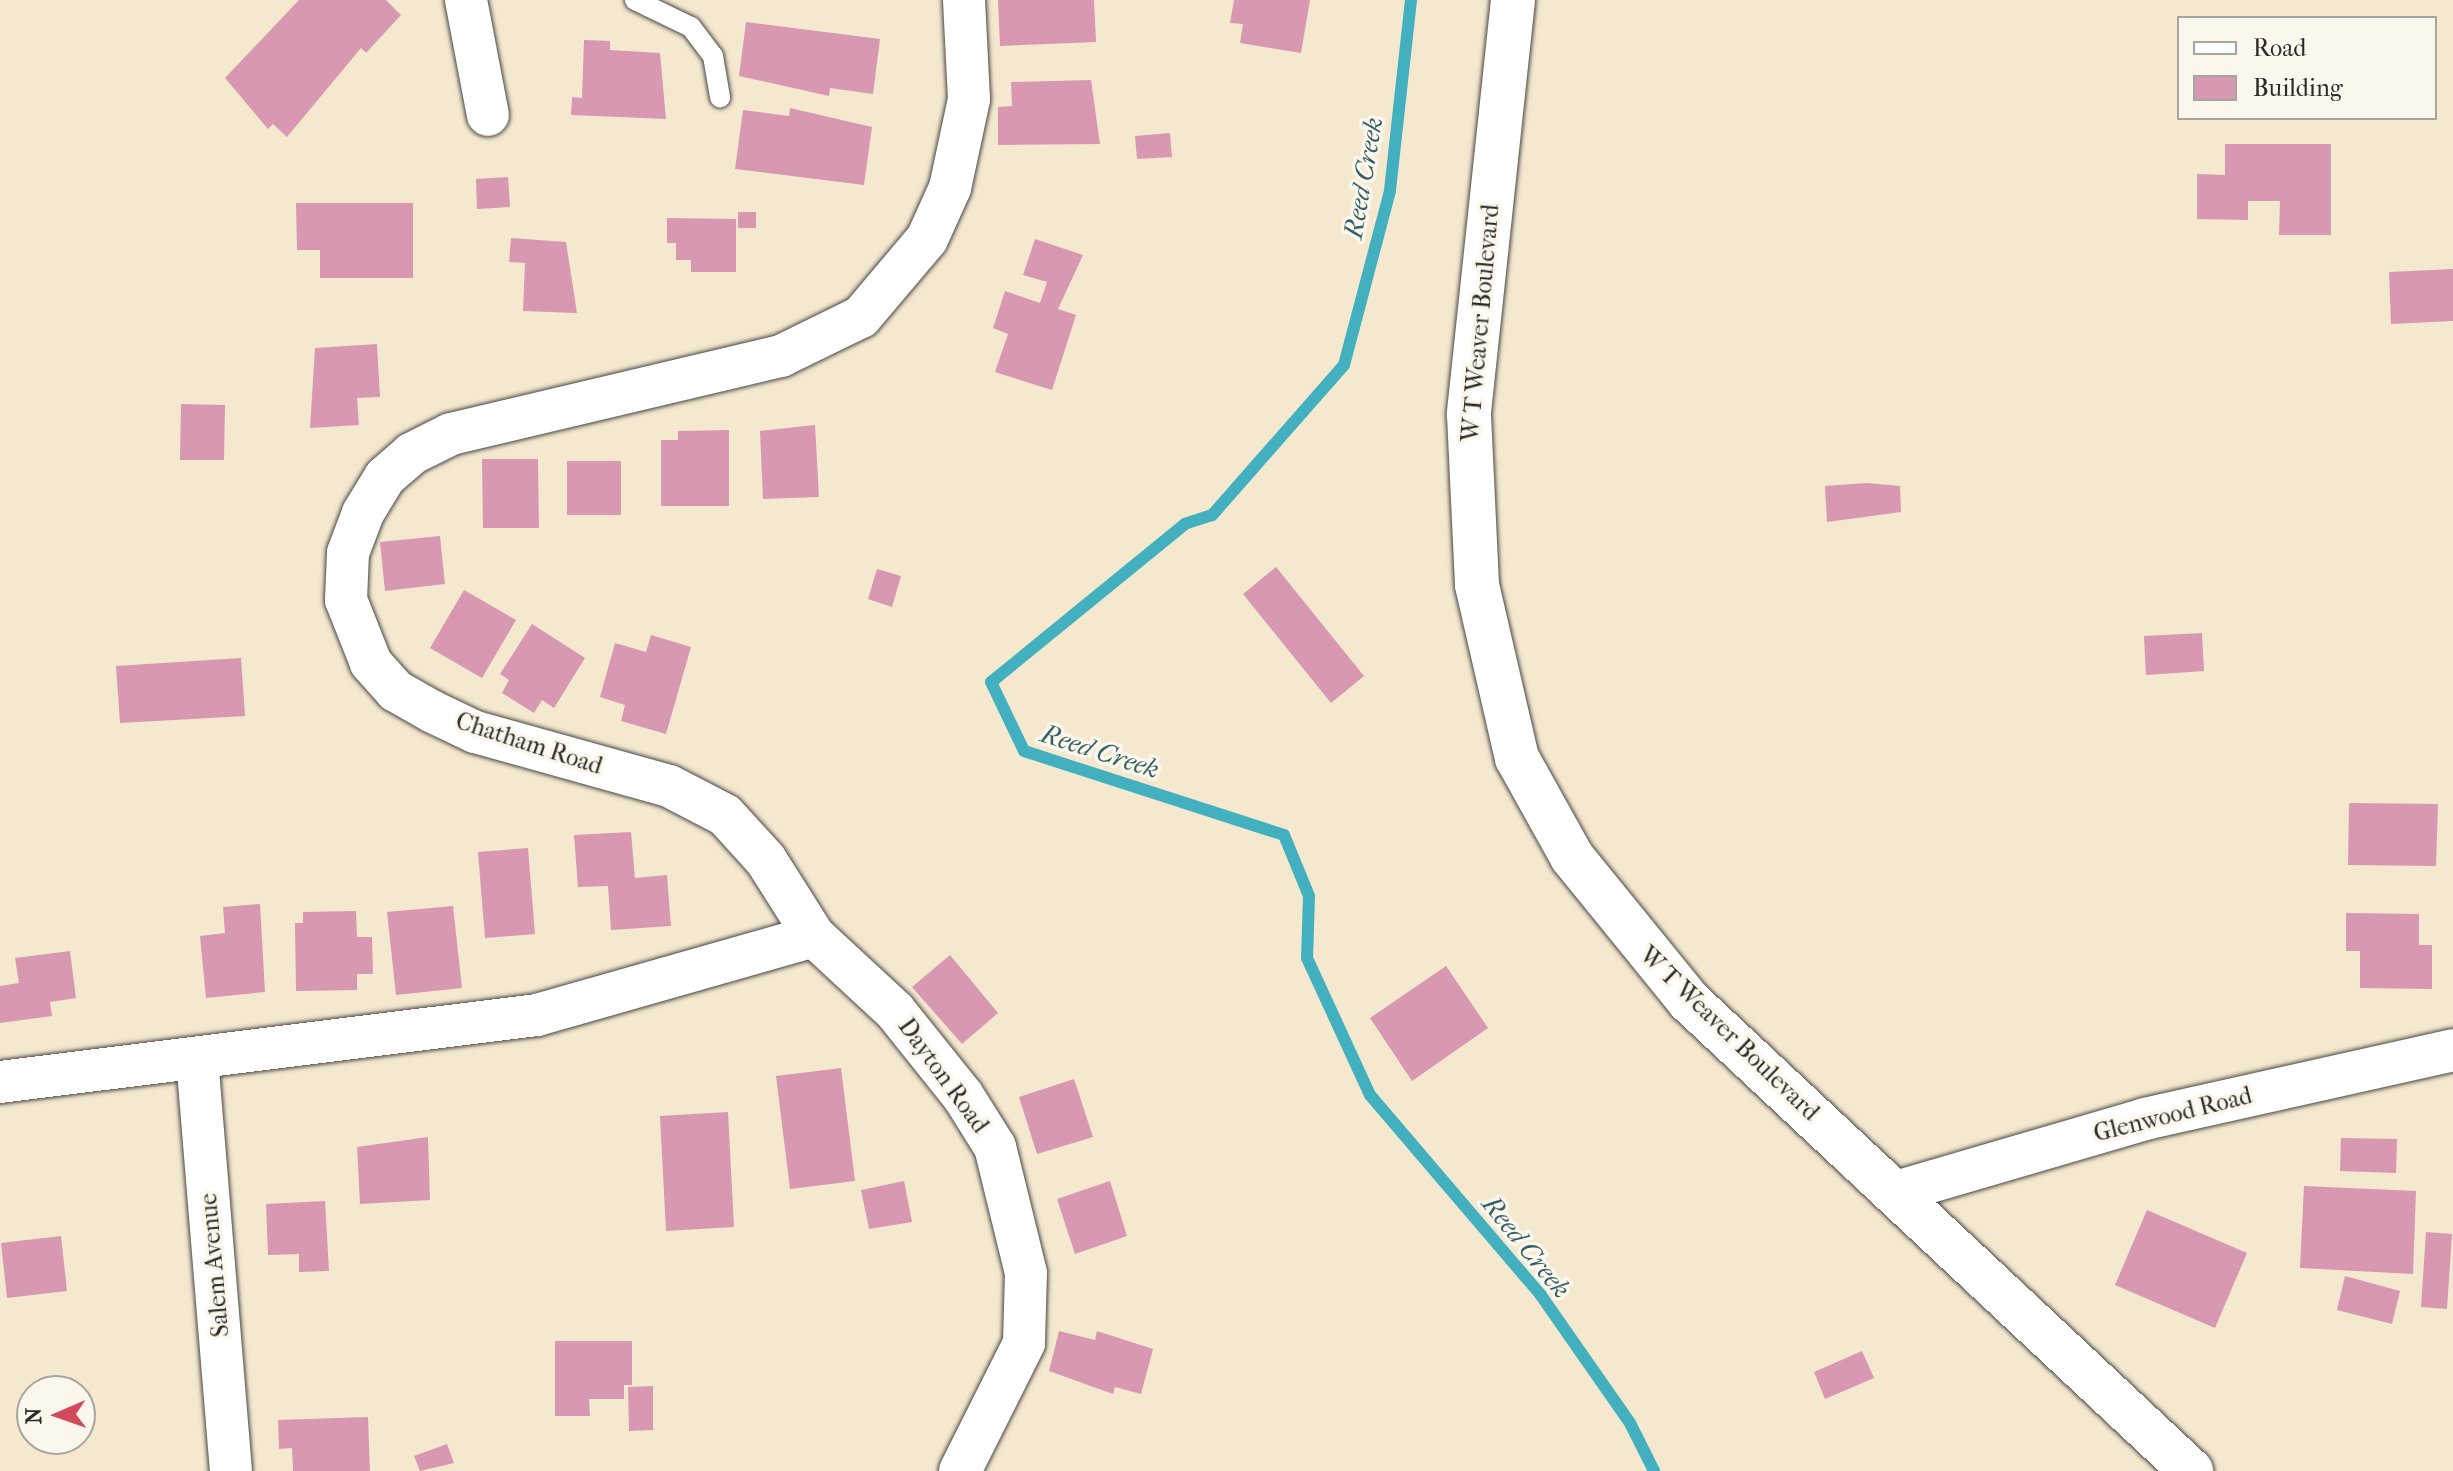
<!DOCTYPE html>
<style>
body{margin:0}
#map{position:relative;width:2453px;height:1471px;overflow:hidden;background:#f4e8cf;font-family:"IM FELL French Canon",serif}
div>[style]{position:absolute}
.stream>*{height:12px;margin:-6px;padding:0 6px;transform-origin:6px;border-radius:6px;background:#42b0bf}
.building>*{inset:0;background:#d898b2}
.roads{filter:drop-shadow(0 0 2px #494744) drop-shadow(0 0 2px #494744)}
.lane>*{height:20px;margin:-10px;padding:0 10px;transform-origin:10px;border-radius:10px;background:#fff}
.street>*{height:42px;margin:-21px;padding:0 21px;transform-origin:21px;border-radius:21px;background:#fff}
.secondary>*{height:44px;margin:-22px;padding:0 22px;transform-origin:22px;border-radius:22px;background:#fff}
span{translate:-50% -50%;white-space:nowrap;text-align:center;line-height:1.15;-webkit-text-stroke:7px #fbf7ec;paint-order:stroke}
.street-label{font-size:24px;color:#2b2b2b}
.water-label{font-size:26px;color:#346066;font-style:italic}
.legend{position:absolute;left:2177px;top:16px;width:260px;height:104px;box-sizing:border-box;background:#fbf7ec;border:2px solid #a8a59f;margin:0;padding:10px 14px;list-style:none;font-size:24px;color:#2b2b2b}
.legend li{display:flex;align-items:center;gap:16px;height:40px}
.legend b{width:40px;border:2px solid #a8a59f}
.north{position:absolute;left:16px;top:1375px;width:80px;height:80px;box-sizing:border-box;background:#fbf7ec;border:2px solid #a8a59f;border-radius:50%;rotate:268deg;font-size:22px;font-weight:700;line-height:32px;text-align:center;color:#2b2b2b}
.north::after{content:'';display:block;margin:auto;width:28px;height:36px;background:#d1495b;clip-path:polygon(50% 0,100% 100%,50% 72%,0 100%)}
</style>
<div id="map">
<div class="stream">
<i style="left:1411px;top:0;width:192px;rotate:96.3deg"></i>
<i style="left:1390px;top:191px;width:180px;rotate:104.8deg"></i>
<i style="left:1344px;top:365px;width:200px;rotate:131.3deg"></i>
<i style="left:1212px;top:515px;width:28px;rotate:162deg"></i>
<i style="left:1185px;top:524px;width:250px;rotate:140.8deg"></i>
<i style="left:991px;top:682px;width:76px;rotate:64.4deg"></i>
<i style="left:1024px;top:751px;width:273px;rotate:17.9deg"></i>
<i style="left:1284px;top:835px;width:66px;rotate:67.7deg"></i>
<i style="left:1309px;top:896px;width:62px;rotate:91.8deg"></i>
<i style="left:1307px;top:958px;width:151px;rotate:65.3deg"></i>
<i style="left:1370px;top:1095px;width:262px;rotate:49.5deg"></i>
<i style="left:1540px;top:1294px;width:157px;rotate:55.1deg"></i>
<i style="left:1630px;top:1423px;width:54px;rotate:63.4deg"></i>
</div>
<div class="building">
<i style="clip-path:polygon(299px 0,386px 0,401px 15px,366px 53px,361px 48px,287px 137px,273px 124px,268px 129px,225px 78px)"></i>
<i style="clip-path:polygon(998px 0,1094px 0,1096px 42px,1000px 46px)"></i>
<i style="clip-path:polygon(1234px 0,1310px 0,1301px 53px,1240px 43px,1243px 24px,1230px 23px)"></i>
<i style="clip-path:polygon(746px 22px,880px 39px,873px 94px,830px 88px,829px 96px,739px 76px)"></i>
<i style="clip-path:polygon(584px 40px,610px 41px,610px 50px,660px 53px,666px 119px,571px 115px,572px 97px,582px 98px)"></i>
<i style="clip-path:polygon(1091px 80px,1100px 144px,998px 145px,998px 107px,1012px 106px,1011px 82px)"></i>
<i style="clip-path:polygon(790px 108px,872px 127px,864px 185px,735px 169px,743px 110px,789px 116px)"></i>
<i style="clip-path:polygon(1170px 133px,1172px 157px,1137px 159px,1135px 136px)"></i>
<i style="clip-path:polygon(2225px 144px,2331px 144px,2331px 235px,2279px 235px,2280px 201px,2248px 201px,2248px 220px,2197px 219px,2197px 174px,2225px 175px)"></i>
<i style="clip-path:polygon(508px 177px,510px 207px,477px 209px,476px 179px)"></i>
<i style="clip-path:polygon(296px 203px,413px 203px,413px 278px,320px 278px,320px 250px,297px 250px)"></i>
<i style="clip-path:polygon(738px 212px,756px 212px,756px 228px,738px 228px)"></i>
<i style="clip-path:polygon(667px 218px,736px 219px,736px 272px,691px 272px,691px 260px,676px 260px,676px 243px,667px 243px)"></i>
<i style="clip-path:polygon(511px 238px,566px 242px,577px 313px,523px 311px,525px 263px,509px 262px)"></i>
<i style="clip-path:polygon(1035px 239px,1083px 255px,1058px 309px,1076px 315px,1052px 390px,995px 372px,1008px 334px,993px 328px,1005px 291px,1040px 303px,1047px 282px,1023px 275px)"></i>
<i style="clip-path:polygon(2453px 269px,2453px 321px,2391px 324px,2389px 272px)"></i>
<i style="clip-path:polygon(377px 344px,380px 397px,357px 398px,359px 425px,310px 428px,315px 348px)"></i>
<i style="clip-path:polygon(181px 404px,225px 405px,224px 460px,180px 460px)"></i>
<i style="clip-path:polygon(815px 425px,819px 497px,763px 499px,760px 431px)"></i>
<i style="clip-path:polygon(729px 430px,729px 506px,661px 506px,661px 440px,678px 440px,678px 431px)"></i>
<i style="clip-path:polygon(482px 459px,538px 459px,539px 528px,483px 528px)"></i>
<i style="clip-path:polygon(567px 461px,621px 461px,621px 515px,567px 515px)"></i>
<i style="clip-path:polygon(1867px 483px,1900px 486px,1901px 512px,1827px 522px,1825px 486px)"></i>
<i style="clip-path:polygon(440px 536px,445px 584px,385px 591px,380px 542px)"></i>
<i style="clip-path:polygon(1276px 567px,1364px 676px,1331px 703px,1243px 594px)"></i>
<i style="clip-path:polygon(877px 569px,901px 576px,892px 607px,868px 599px)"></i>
<i style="clip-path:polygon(464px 590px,516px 620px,482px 678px,430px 648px)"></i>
<i style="clip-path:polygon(532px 624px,585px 658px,554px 708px,542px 700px,534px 713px,502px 693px,509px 680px,500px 674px)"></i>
<i style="clip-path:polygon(2202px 633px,2204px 671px,2146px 675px,2144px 636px)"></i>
<i style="clip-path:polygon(651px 635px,691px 647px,666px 734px,621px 721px,625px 705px,600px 697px,615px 643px,646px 652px)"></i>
<i style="clip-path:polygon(241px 658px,245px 716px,120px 723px,116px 666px)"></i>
<i style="clip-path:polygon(2349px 803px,2438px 804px,2436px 866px,2348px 865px)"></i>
<i style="clip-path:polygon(631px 832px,635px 878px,667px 875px,671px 926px,611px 930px,608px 886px,578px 887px,574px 835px)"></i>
<i style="clip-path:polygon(528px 848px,535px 934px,485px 938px,478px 852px)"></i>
<i style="clip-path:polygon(260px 904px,265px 992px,206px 998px,200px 936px,225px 933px,223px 907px)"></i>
<i style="clip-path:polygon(453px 906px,462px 988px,396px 995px,387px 912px)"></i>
<i style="clip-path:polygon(356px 911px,357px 937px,372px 937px,373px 974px,357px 974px,357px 990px,296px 991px,295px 923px,303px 923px,303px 912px)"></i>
<i style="clip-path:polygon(2346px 913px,2419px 914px,2419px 945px,2432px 945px,2432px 989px,2360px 988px,2360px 951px,2346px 951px)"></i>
<i style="clip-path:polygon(70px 951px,76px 998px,50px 1002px,52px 1016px,0 1023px,0 986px,19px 983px,15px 958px)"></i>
<i style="clip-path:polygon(950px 955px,998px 1013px,962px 1044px,912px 987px)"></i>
<i style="clip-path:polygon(1446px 966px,1488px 1028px,1412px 1081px,1370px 1018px)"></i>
<i style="clip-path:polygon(841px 1068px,855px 1181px,790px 1189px,776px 1076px)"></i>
<i style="clip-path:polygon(1074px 1079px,1093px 1137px,1037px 1154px,1019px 1097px)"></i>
<i style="clip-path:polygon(728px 1112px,734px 1227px,666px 1231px,660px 1116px)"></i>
<i style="clip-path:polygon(428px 1137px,430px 1200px,360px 1204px,357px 1147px)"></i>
<i style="clip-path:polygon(2341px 1138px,2397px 1139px,2396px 1173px,2340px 1171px)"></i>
<i style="clip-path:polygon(904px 1181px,912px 1222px,869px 1229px,861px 1190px)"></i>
<i style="clip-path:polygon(1110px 1181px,1127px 1236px,1075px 1254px,1057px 1199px)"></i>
<i style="clip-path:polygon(2304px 1186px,2416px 1191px,2413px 1274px,2300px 1268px)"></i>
<i style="clip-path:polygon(325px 1201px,329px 1271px,299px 1272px,299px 1254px,268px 1255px,266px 1204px)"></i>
<i style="clip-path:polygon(2147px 1210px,2247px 1253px,2215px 1328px,2115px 1285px)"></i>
<i style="clip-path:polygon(2426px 1232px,2452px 1234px,2447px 1309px,2421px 1307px)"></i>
<i style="clip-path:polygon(61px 1236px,67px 1291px,7px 1298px,1px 1243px)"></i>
<i style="clip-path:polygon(2345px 1276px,2400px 1291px,2392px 1324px,2337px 1310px)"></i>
<i style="clip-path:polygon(1059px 1331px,1095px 1340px,1097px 1331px,1153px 1349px,1141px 1394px,1115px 1387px,1113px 1394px,1049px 1371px)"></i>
<i style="clip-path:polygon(555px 1341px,632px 1341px,632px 1385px,624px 1385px,624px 1399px,589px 1399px,590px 1416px,555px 1416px)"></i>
<i style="clip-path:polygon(1862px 1351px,1874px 1378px,1825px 1399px,1814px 1372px)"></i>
<i style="clip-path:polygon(653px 1386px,653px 1430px,629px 1431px,628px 1387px)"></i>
<i style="clip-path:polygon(368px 1417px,370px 1471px,293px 1471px,292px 1448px,279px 1449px,278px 1420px)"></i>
<i style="clip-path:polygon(447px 1444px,454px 1463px,420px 1471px,414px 1456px)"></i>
</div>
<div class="roads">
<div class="lane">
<i style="left:635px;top:0;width:62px;rotate:25.7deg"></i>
<i style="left:691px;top:27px;width:36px;rotate:53deg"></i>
<i style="left:713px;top:56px;width:42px;rotate:80.3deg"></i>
</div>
<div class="street">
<i style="left:466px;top:0;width:117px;rotate:79.2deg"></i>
<i style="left:197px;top:1058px;width:414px;rotate:85.3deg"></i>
<i style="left:0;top:1082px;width:541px;rotate:-7.11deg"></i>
<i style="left:537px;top:1015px;width:288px;rotate:-15.9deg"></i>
<i style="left:1896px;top:1192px;width:259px;rotate:-16.3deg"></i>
<i style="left:2145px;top:1119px;width:316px;rotate:-12.6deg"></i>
<i style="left:960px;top:1471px;width:143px;rotate:-63.4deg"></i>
<i style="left:1024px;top:1343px;width:70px;rotate:-88.4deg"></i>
<i style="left:1026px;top:1273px;width:130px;rotate:-103.8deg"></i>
<i style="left:995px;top:1147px;width:60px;rotate:-122.1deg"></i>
<i style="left:963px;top:1096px;width:109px;rotate:-128.7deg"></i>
<i style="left:895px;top:1011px;width:110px;rotate:-137.2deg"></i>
<i style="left:814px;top:936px;width:90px;rotate:-122.3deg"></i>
<i style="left:766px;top:860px;width:61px;rotate:-132.3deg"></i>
<i style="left:725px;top:815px;width:63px;rotate:-152.6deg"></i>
<i style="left:669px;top:786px;width:201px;rotate:-164.4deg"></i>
<i style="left:475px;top:732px;width:47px;rotate:-154.5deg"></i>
<i style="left:433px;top:712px;width:43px;rotate:-150.4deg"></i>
<i style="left:396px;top:691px;width:38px;rotate:-132deg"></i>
<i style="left:371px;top:663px;width:68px;rotate:-111.6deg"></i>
<i style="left:346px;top:600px;width:47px;rotate:-87.6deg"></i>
<i style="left:348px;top:553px;width:43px;rotate:-69.4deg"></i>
<i style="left:363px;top:513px;width:42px;rotate:-58.6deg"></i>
<i style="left:385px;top:477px;width:35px;rotate:-41deg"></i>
<i style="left:411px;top:454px;width:45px;rotate:-26.6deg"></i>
<i style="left:451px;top:434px;width:339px;rotate:-13.3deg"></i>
<i style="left:781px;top:356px;width:89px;rotate:-26deg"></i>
<i style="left:861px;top:317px;width:102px;rotate:-49.8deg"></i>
<i style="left:927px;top:239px;width:56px;rotate:-65.7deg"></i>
<i style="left:950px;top:188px;width:91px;rotate:-77.9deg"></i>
<i style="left:969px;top:99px;width:99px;rotate:-92.9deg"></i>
</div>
<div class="secondary">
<i style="left:1513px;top:0;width:417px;rotate:96.1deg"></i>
<i style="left:1469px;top:415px;width:170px;rotate:87.3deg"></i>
<i style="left:1477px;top:585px;width:178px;rotate:77deg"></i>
<i style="left:1517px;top:758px;width:113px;rotate:60.9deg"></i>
<i style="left:1572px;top:857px;width:186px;rotate:50.9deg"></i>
<i style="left:1689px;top:1001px;width:688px;rotate:43.11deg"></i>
</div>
</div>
<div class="street-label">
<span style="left:1481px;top:323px;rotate:-85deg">W T Weaver Boulevard</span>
<span style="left:529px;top:744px;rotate:18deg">Chatham Road</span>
<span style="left:1729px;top:1034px;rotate:44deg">W T Weaver Boulevard</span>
<span style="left:943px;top:1076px;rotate:54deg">Dayton Road</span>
<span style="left:2173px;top:1115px;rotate:-14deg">Glenwood Road</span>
<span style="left:215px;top:1265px;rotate:-95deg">Salem Avenue</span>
</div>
<div class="water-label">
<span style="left:1364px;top:178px;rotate:-80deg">Reed Creek</span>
<span style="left:1100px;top:752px;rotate:18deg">Reed Creek</span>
<span style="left:1526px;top:1247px;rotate:51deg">Reed Creek</span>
</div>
<ul class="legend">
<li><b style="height:10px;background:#fff"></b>Road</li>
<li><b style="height:22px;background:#d898b2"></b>Building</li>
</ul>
<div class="north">N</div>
</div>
